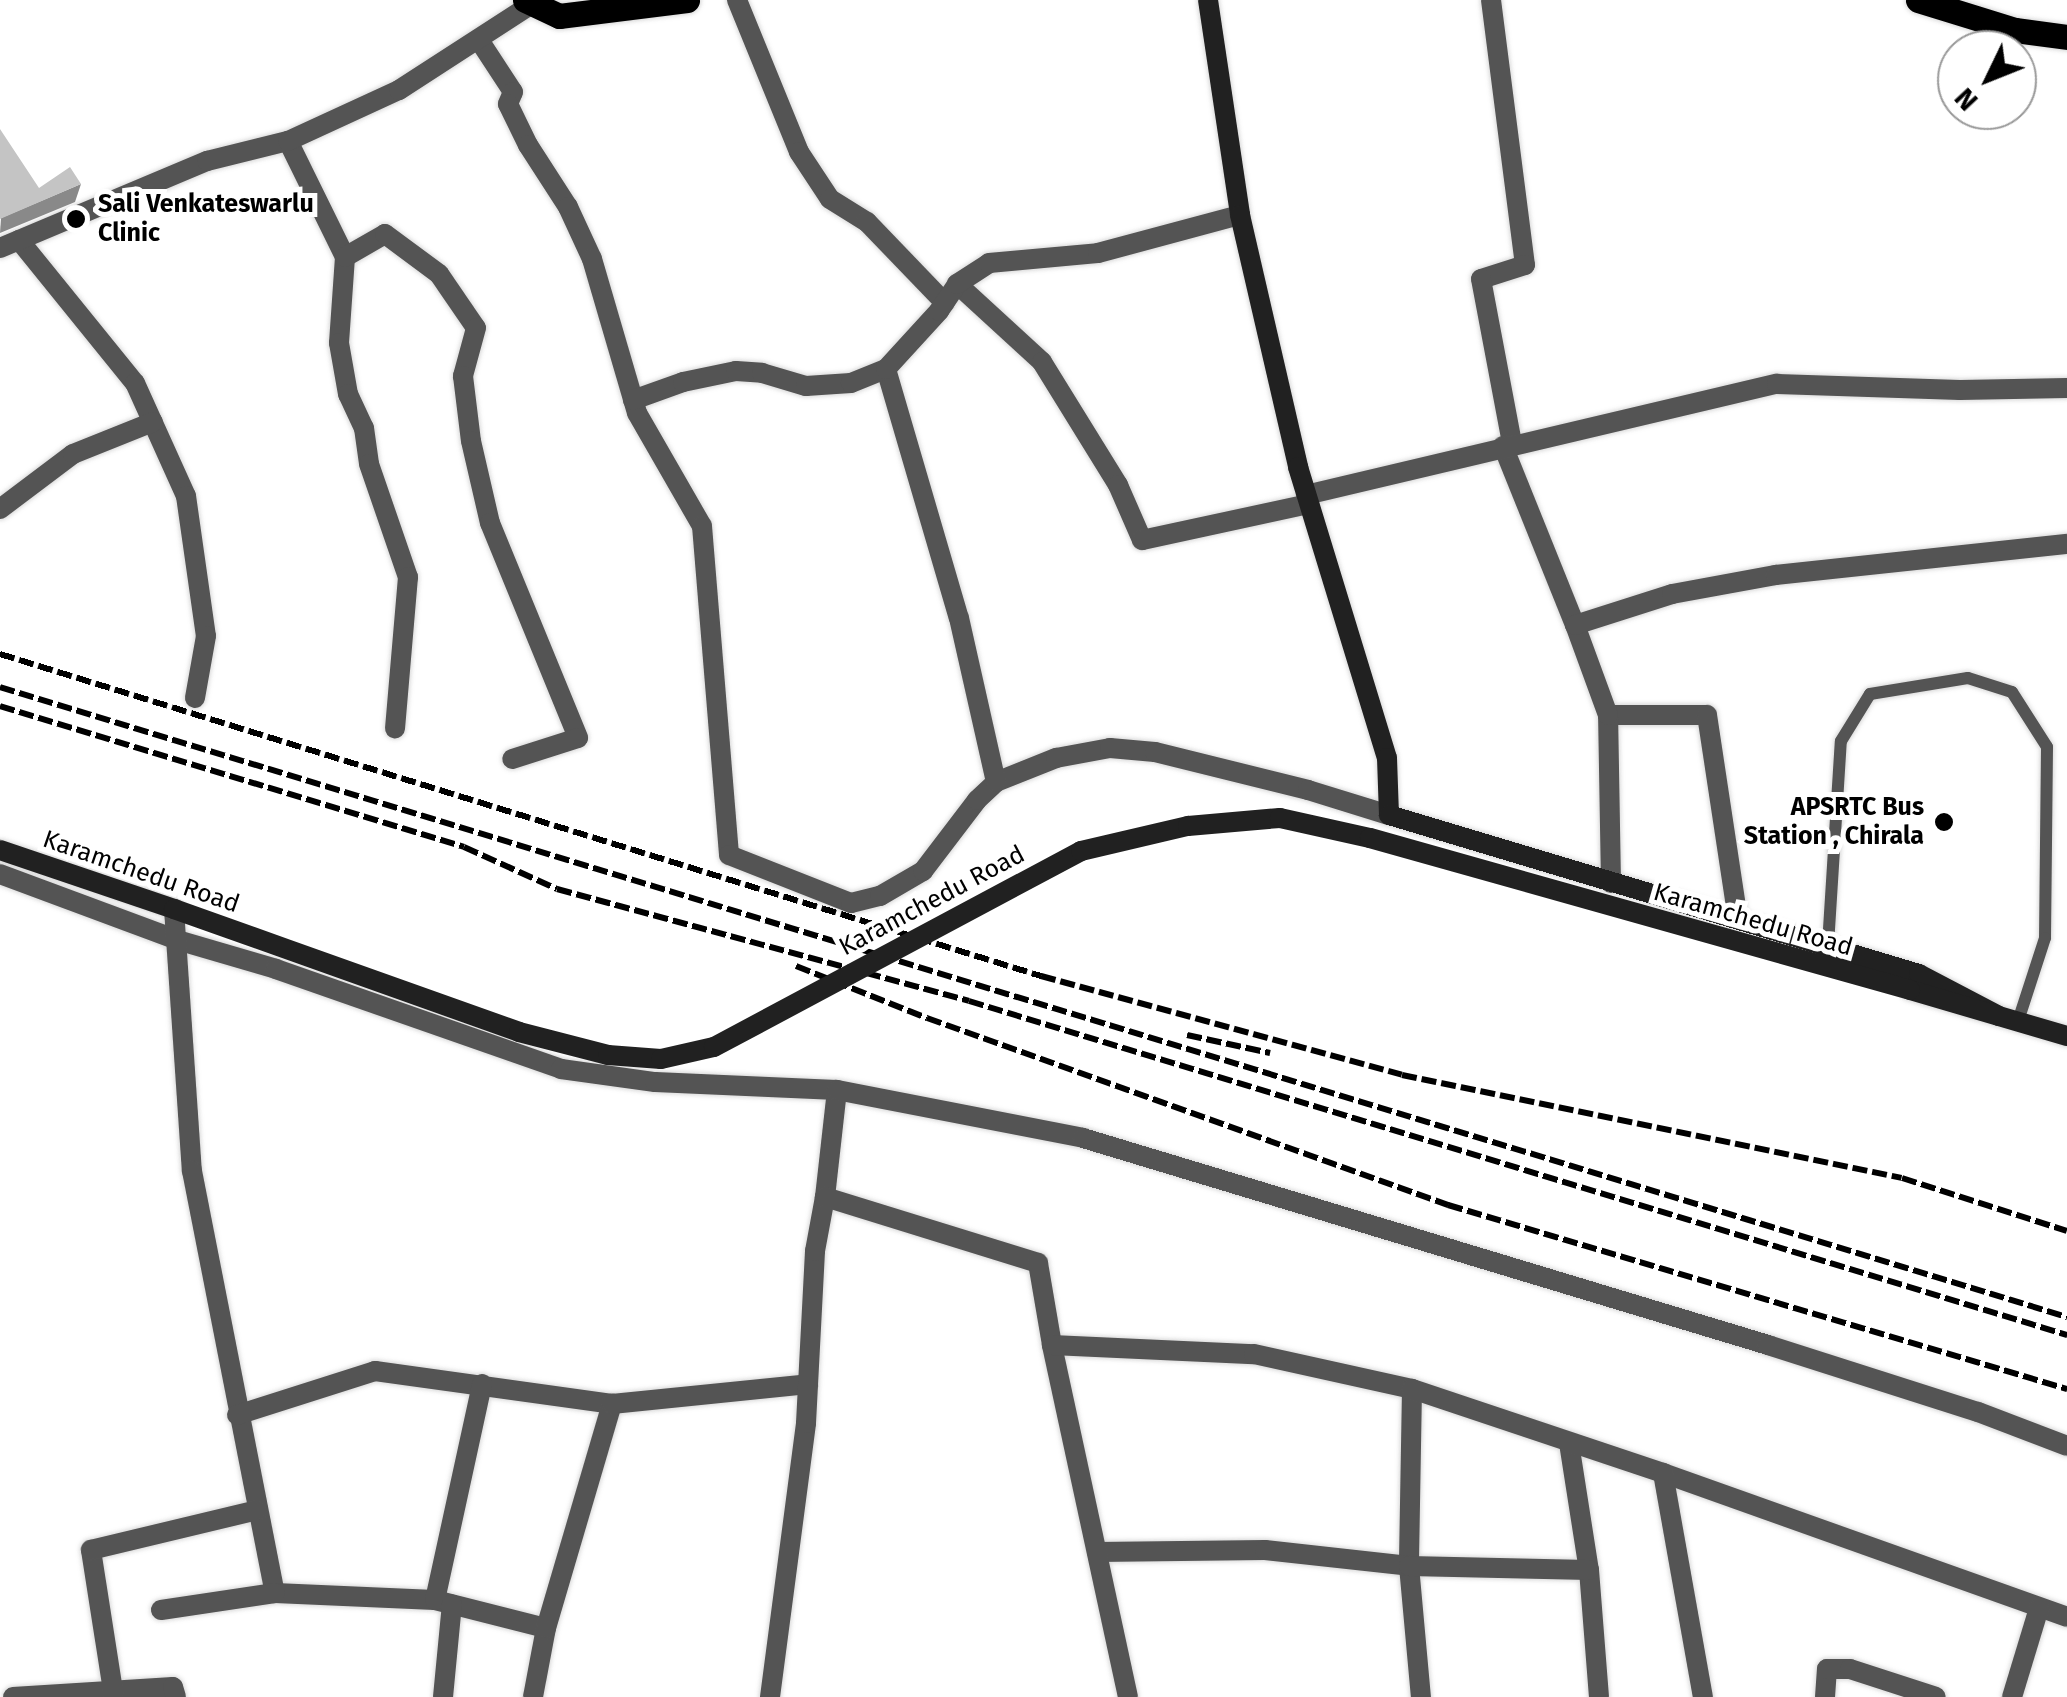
<!DOCTYPE html>
<style>
body{margin:0}
#map{position:relative;width:2067px;height:1697px;overflow:hidden;background:#fff;font-family:"Fira Sans",sans-serif}
div>[style]{position:absolute}
.roads{filter:drop-shadow(0 0 2px #dbdbdb) drop-shadow(0 0 2px #dbdbdb)}
.lane>*{height:12px;margin:-6px;padding:0 6px;transform-origin:6px;border-radius:6px;background:#545454}
.street>*{height:20px;margin:-10px;padding:0 10px;transform-origin:10px;border-radius:10px;background:#545454}
.secondary>*{height:20px;margin:-10px;padding:0 10px;transform-origin:10px;border-radius:10px;background:#212121}
.primary>*{height:25px;margin:-12.5px;padding:0 12.5px;transform-origin:12.5px;border-radius:12.5px;background:#000}
.rail>*{height:6px;margin-top:-3px;transform-origin:0;background:repeating-linear-gradient(90deg,#000 0 15px,transparent 0 20px)}
.secondary-bridge>*{height:20px;margin:-10px;padding:0 10px;transform-origin:10px;border-radius:10px;background:#212121}
.shaded-wall>*{inset:0;background:#898989}
.building>*{inset:0;background:#c4c4c4}
.dots>*{width:28px;height:28px;translate:-50% -50%;box-sizing:border-box;border:5px solid #fff;border-radius:50%}
span{translate:-50% -50%;white-space:nowrap;text-align:center;line-height:1.15;-webkit-text-stroke:10px #fff;paint-order:stroke}
.poi-label{font-size:25px;color:#000;font-weight:700}
.left{translate:0 -50%;text-align:left}
.right{translate:-100% -50%;text-align:right}
.street-label{font-size:25px;color:#000}
.north{position:absolute;left:1937px;top:30px;width:100px;height:100px;box-sizing:border-box;background:#fff;border:2px solid #999;border-radius:50%;rotate:227deg;font-size:28px;font-weight:700;line-height:40px;text-align:center;color:#000}
.north::after{content:'';display:block;margin:auto;width:35px;height:45px;background:#000;clip-path:polygon(50% 0,100% 100%,50% 72%,0 100%)}
</style>
<div id="map">
<div class="roads">
<div class="lane">
<i style="left:1828px;top:945px;width:204px;rotate:-86.4deg"></i>
<i style="left:1841px;top:741px;width:55px;rotate:-58.3deg"></i>
<i style="left:1870px;top:694px;width:99px;rotate:-9.3deg"></i>
<i style="left:1968px;top:678px;width:46px;rotate:17.7deg"></i>
<i style="left:2012px;top:692px;width:65px;rotate:57.5deg"></i>
<i style="left:2047px;top:747px;width:191px;rotate:90.6deg"></i>
<i style="left:2045px;top:938px;width:87px;rotate:108deg"></i>
</div>
<div class="street">
<i style="left:737px;top:0;width:164px;rotate:67.8deg"></i>
<i style="left:799px;top:152px;width:56px;rotate:56.6deg"></i>
<i style="left:830px;top:199px;width:44px;rotate:31.9deg"></i>
<i style="left:867px;top:222px;width:112px;rotate:46.1deg"></i>
<i style="left:1491px;top:0;width:267px;rotate:82.7deg"></i>
<i style="left:1525px;top:265px;width:46px;rotate:162.3deg"></i>
<i style="left:1481px;top:279px;width:167px;rotate:79.3deg"></i>
<i style="left:479px;top:40px;width:62px;rotate:56.8deg"></i>
<i style="left:513px;top:92px;width:13px;rotate:113deg"></i>
<i style="left:508px;top:104px;width:46px;rotate:64deg"></i>
<i style="left:528px;top:145px;width:74px;rotate:57.2deg"></i>
<i style="left:568px;top:207px;width:57px;rotate:65.2deg"></i>
<i style="left:592px;top:259px;width:160px;rotate:73.7deg"></i>
<i style="left:637px;top:413px;width:130px;rotate:60.1deg"></i>
<i style="left:702px;top:526px;width:330px;rotate:85.3deg"></i>
<i style="left:729px;top:855px;width:131px;rotate:21.5deg"></i>
<i style="left:851px;top:903px;width:30px;rotate:-14deg"></i>
<i style="left:880px;top:896px;width:50px;rotate:-30.2deg"></i>
<i style="left:923px;top:871px;width:89px;rotate:-52.7deg"></i>
<i style="left:977px;top:800px;width:26px;rotate:-43deg"></i>
<i style="left:996px;top:782px;width:65px;rotate:-21.8deg"></i>
<i style="left:1056px;top:758px;width:55px;rotate:-10.5deg"></i>
<i style="left:1110px;top:748px;width:45px;rotate:5.1deg"></i>
<i style="left:1155px;top:752px;width:158px;rotate:13.9deg"></i>
<i style="left:1308px;top:790px;width:85px;rotate:17.2deg"></i>
<i style="left:288px;top:141px;width:129px;rotate:63.8deg"></i>
<i style="left:345px;top:257px;width:86px;rotate:94deg"></i>
<i style="left:339px;top:343px;width:52px;rotate:80deg"></i>
<i style="left:348px;top:394px;width:38px;rotate:65deg"></i>
<i style="left:364px;top:428px;width:36px;rotate:82deg"></i>
<i style="left:369px;top:464px;width:120px;rotate:71deg"></i>
<i style="left:408px;top:577px;width:152px;rotate:94.9deg"></i>
<i style="left:19px;top:240px;width:184px;rotate:51deg"></i>
<i style="left:135px;top:383px;width:124px;rotate:65.7deg"></i>
<i style="left:186px;top:496px;width:141px;rotate:81.9deg"></i>
<i style="left:206px;top:636px;width:63px;rotate:100.1deg"></i>
<i style="left:0;top:248px;width:225px;rotate:-22.8deg"></i>
<i style="left:207px;top:161px;width:83px;rotate:-13.9deg"></i>
<i style="left:288px;top:141px;width:122px;rotate:-24.7deg"></i>
<i style="left:399px;top:90px;width:158px;rotate:-32.9deg"></i>
<i style="left:345px;top:257px;width:46px;rotate:-29.9deg"></i>
<i style="left:385px;top:234px;width:67px;rotate:36.5deg"></i>
<i style="left:439px;top:274px;width:65px;rotate:55.6deg"></i>
<i style="left:476px;top:328px;width:50px;rotate:105.2deg"></i>
<i style="left:463px;top:376px;width:65px;rotate:83deg"></i>
<i style="left:471px;top:441px;width:84px;rotate:77deg"></i>
<i style="left:490px;top:523px;width:232px;rotate:67.7deg"></i>
<i style="left:578px;top:738px;width:69px;rotate:162.3deg"></i>
<i style="left:957px;top:284px;width:115px;rotate:42.5deg"></i>
<i style="left:1042px;top:362px;width:145px;rotate:58.3deg"></i>
<i style="left:1118px;top:485px;width:60px;rotate:66.4deg"></i>
<i style="left:1142px;top:540px;width:171px;rotate:-12.2deg"></i>
<i style="left:886px;top:369px;width:259px;rotate:73.7deg"></i>
<i style="left:959px;top:618px;width:168px;rotate:77.3deg"></i>
<i style="left:633px;top:400px;width:53px;rotate:-19.8deg"></i>
<i style="left:683px;top:382px;width:54px;rotate:-11.7deg"></i>
<i style="left:736px;top:371px;width:26px;rotate:4deg"></i>
<i style="left:762px;top:373px;width:46px;rotate:16.5deg"></i>
<i style="left:806px;top:386px;width:45px;rotate:-3.8deg"></i>
<i style="left:851px;top:383px;width:38px;rotate:-22deg"></i>
<i style="left:886px;top:369px;width:79px;rotate:-47.6deg"></i>
<i style="left:939px;top:311px;width:32px;rotate:-56deg"></i>
<i style="left:957px;top:284px;width:38px;rotate:-33deg"></i>
<i style="left:989px;top:263px;width:109px;rotate:-5.2deg"></i>
<i style="left:1098px;top:253px;width:147px;rotate:-15deg"></i>
<i style="left:1503px;top:446px;width:193px;rotate:68.1deg"></i>
<i style="left:1306px;top:495px;width:484px;rotate:-13.3deg"></i>
<i style="left:1777px;top:384px;width:183px;rotate:1.9deg"></i>
<i style="left:1960px;top:390px;width:107px;rotate:-1.1deg"></i>
<i style="left:0;top:509px;width:91px;rotate:-37deg"></i>
<i style="left:73px;top:454px;width:86px;rotate:-21.8deg"></i>
<i style="left:1608px;top:715px;width:99px"></i>
<i style="left:1707px;top:715px;width:206px;rotate:81.4deg"></i>
<i style="left:0;top:874px;width:189px;rotate:20.4deg"></i>
<i style="left:177px;top:940px;width:103px;rotate:16.3deg"></i>
<i style="left:276px;top:969px;width:302px;rotate:19.3deg"></i>
<i style="left:561px;top:1069px;width:95px;rotate:7.9deg"></i>
<i style="left:655px;top:1082px;width:182px;rotate:2.5deg"></i>
<i style="left:837px;top:1090px;width:108px;rotate:96.4deg"></i>
<i style="left:1611px;top:883px;width:168px;rotate:-91deg"></i>
<i style="left:1608px;top:715px;width:96px;rotate:-110.1deg"></i>
<i style="left:1575px;top:625px;width:102px;rotate:-17.7deg"></i>
<i style="left:1672px;top:594px;width:106px;rotate:-10.4deg"></i>
<i style="left:1776px;top:575px;width:293px;rotate:-6.1deg"></i>
<i style="left:174px;top:909px;width:263px;rotate:86.1deg"></i>
<i style="left:192px;top:1171px;width:430px;rotate:78.9deg"></i>
<i style="left:275px;top:1593px;width:160px;rotate:2.5deg"></i>
<i style="left:435px;top:1600px;width:114px;rotate:14.2deg"></i>
<i style="left:546px;top:1628px;width:70px;rotate:100.7deg"></i>
<i style="left:837px;top:1090px;width:251px;rotate:11deg"></i>
<i style="left:1083px;top:1138px;width:716px;rotate:16.81deg"></i>
<i style="left:1768px;top:1345px;width:220px;rotate:17.7deg"></i>
<i style="left:1978px;top:1412px;width:95px;rotate:20.9deg"></i>
<i style="left:1412px;top:1389px;width:177px;rotate:91deg"></i>
<i style="left:1409px;top:1566px;width:132px;rotate:84.8deg"></i>
<i style="left:237px;top:1415px;width:145px;rotate:-17.7deg"></i>
<i style="left:375px;top:1371px;width:239px;rotate:7.9deg"></i>
<i style="left:1569px;top:1443px;width:129px;rotate:81.1deg"></i>
<i style="left:1589px;top:1570px;width:127px;rotate:85.5deg"></i>
<i style="left:1663px;top:1473px;width:429px;rotate:19.6deg"></i>
<i style="left:1097px;top:1552px;width:168px;rotate:-0.7deg"></i>
<i style="left:1265px;top:1550px;width:145px;rotate:6.3deg"></i>
<i style="left:1409px;top:1566px;width:180px;rotate:1.3deg"></i>
<i style="left:435px;top:1600px;width:221px;rotate:-77.7deg"></i>
<i style="left:161px;top:1610px;width:115px;rotate:-8.5deg"></i>
<i style="left:546px;top:1628px;width:234px;rotate:-73.6deg"></i>
<i style="left:612px;top:1404px;width:197px;rotate:-5.8deg"></i>
<i style="left:13px;top:1697px;width:160px;rotate:-3.6deg"></i>
<i style="left:173px;top:1687px;width:10px;rotate:73deg"></i>
<i style="left:114px;top:1697px;width:149px;rotate:-98.9deg"></i>
<i style="left:91px;top:1550px;width:171px;rotate:-13.5deg"></i>
<i style="left:443px;top:1697px;width:93px;rotate:-84.5deg"></i>
<i style="left:770px;top:1697px;width:276px;rotate:-82.5deg"></i>
<i style="left:806px;top:1423px;width:172px;rotate:-87deg"></i>
<i style="left:815px;top:1251px;width:55px;rotate:-79.5deg"></i>
<i style="left:825px;top:1197px;width:223px;rotate:17.2deg"></i>
<i style="left:1038px;top:1263px;width:83px;rotate:80.3deg"></i>
<i style="left:1128px;top:1697px;width:360px;rotate:-102.2deg"></i>
<i style="left:1052px;top:1345px;width:202px;rotate:2.6deg"></i>
<i style="left:1254px;top:1354px;width:162px;rotate:12.5deg"></i>
<i style="left:1412px;top:1389px;width:265px;rotate:18.5deg"></i>
<i style="left:1663px;top:1473px;width:228px;rotate:79.9deg"></i>
<i style="left:1825px;top:1697px;width:28px;rotate:-86deg"></i>
<i style="left:1827px;top:1669px;width:23px"></i>
<i style="left:1850px;top:1669px;width:90px;rotate:18deg"></i>
<i style="left:2012px;top:1697px;width:93px;rotate:-73.1deg"></i>
</div>
<div class="secondary">
<i style="left:1208px;top:0;width:217px;rotate:81.5deg"></i>
<i style="left:1240px;top:215px;width:259px;rotate:77deg"></i>
<i style="left:1298px;top:467px;width:304px;rotate:73deg"></i>
<i style="left:1387px;top:758px;width:57px;rotate:88deg"></i>
<i style="left:1389px;top:815px;width:553px;rotate:16.7deg"></i>
<i style="left:1919px;top:974px;width:90px;rotate:27.7deg"></i>
<i style="left:0;top:850px;width:184px;rotate:18.7deg"></i>
<i style="left:1910px;top:990px;width:164px;rotate:16.3deg"></i>
</div>
<div class="primary">
<i style="left:525px;top:0;width:38px;rotate:25deg"></i>
<i style="left:559px;top:16px;width:129px;rotate:-7.1deg"></i>
<i style="left:1918px;top:0;width:102px;rotate:17.2deg"></i>
<i style="left:2015px;top:30px;width:52px;rotate:7.7deg"></i>
</div>
</div>
<div class="rail">
<i style="left:0;top:654px;width:1090px;rotate:17.19deg"></i>
<i style="left:1041px;top:976px;width:374px;rotate:15.3deg"></i>
<i style="left:1402px;top:1075px;width:510px;rotate:11.64deg"></i>
<i style="left:1902px;top:1178px;width:173px;rotate:17.8deg"></i>
<i style="left:0;top:687px;width:2161px;rotate:16.95deg"></i>
<i style="left:0;top:706px;width:485px;rotate:16.9deg"></i>
<i style="left:464px;top:847px;width:102px;rotate:24.3deg"></i>
<i style="left:557px;top:889px;width:427px;rotate:15.2deg"></i>
<i style="left:969px;top:1001px;width:1148px;rotate:16.92deg"></i>
<i style="left:796px;top:966px;width:141px;rotate:21.7deg"></i>
<i style="left:927px;top:1018px;width:554px;rotate:19.74deg"></i>
<i style="left:1448px;top:1205px;width:646px;rotate:16.55deg"></i>
<i style="left:1187px;top:1035px;width:85px;rotate:12.2deg"></i>
</div>
<div class="secondary-bridge">
<i style="left:174px;top:909px;width:366px;rotate:19.6deg"></i>
<i style="left:519px;top:1032px;width:92px;rotate:14.5deg"></i>
<i style="left:608px;top:1055px;width:53px;rotate:4.3deg"></i>
<i style="left:661px;top:1059px;width:54px;rotate:-12.8deg"></i>
<i style="left:714px;top:1047px;width:416px;rotate:-28.1deg"></i>
<i style="left:1081px;top:851px;width:110px;rotate:-13.2deg"></i>
<i style="left:1188px;top:826px;width:92px;rotate:-5deg"></i>
<i style="left:1280px;top:818px;width:92px;rotate:12.5deg"></i>
<i style="left:1370px;top:838px;width:561px;rotate:15.72deg"></i>
</div>
<div class="shaded-wall">
<i style="clip-path:polygon(81px 184px,75px 202px,0 233px,1px 218px)"></i>
</div>
<div class="building">
<i style="clip-path:polygon(0 129px,39px 188px,70px 167px,81px 184px,0 219px)"></i>
</div>
<div class="dots">
<i style="left:76px;top:219px;background:#000"></i>
<i style="left:1944px;top:822px;background:#000"></i>
</div>
<div class="poi-label">
<span class="left" style="left:98px;top:219px">Sali Venkateswarlu<br>Clinic</span>
<span class="right" style="left:1924px;top:822px">APSRTC Bus<br>Station , Chirala</span>
</div>
<div class="street-label">
<span style="left:141px;top:872px;rotate:19deg">Karamchedu Road</span>
<span style="left:932px;top:901px;rotate:-28deg">Karamchedu Road</span>
<span style="left:1753px;top:920px;rotate:16deg">Karamchedu Road</span>
</div>
<div class="north">N</div>
</div>
